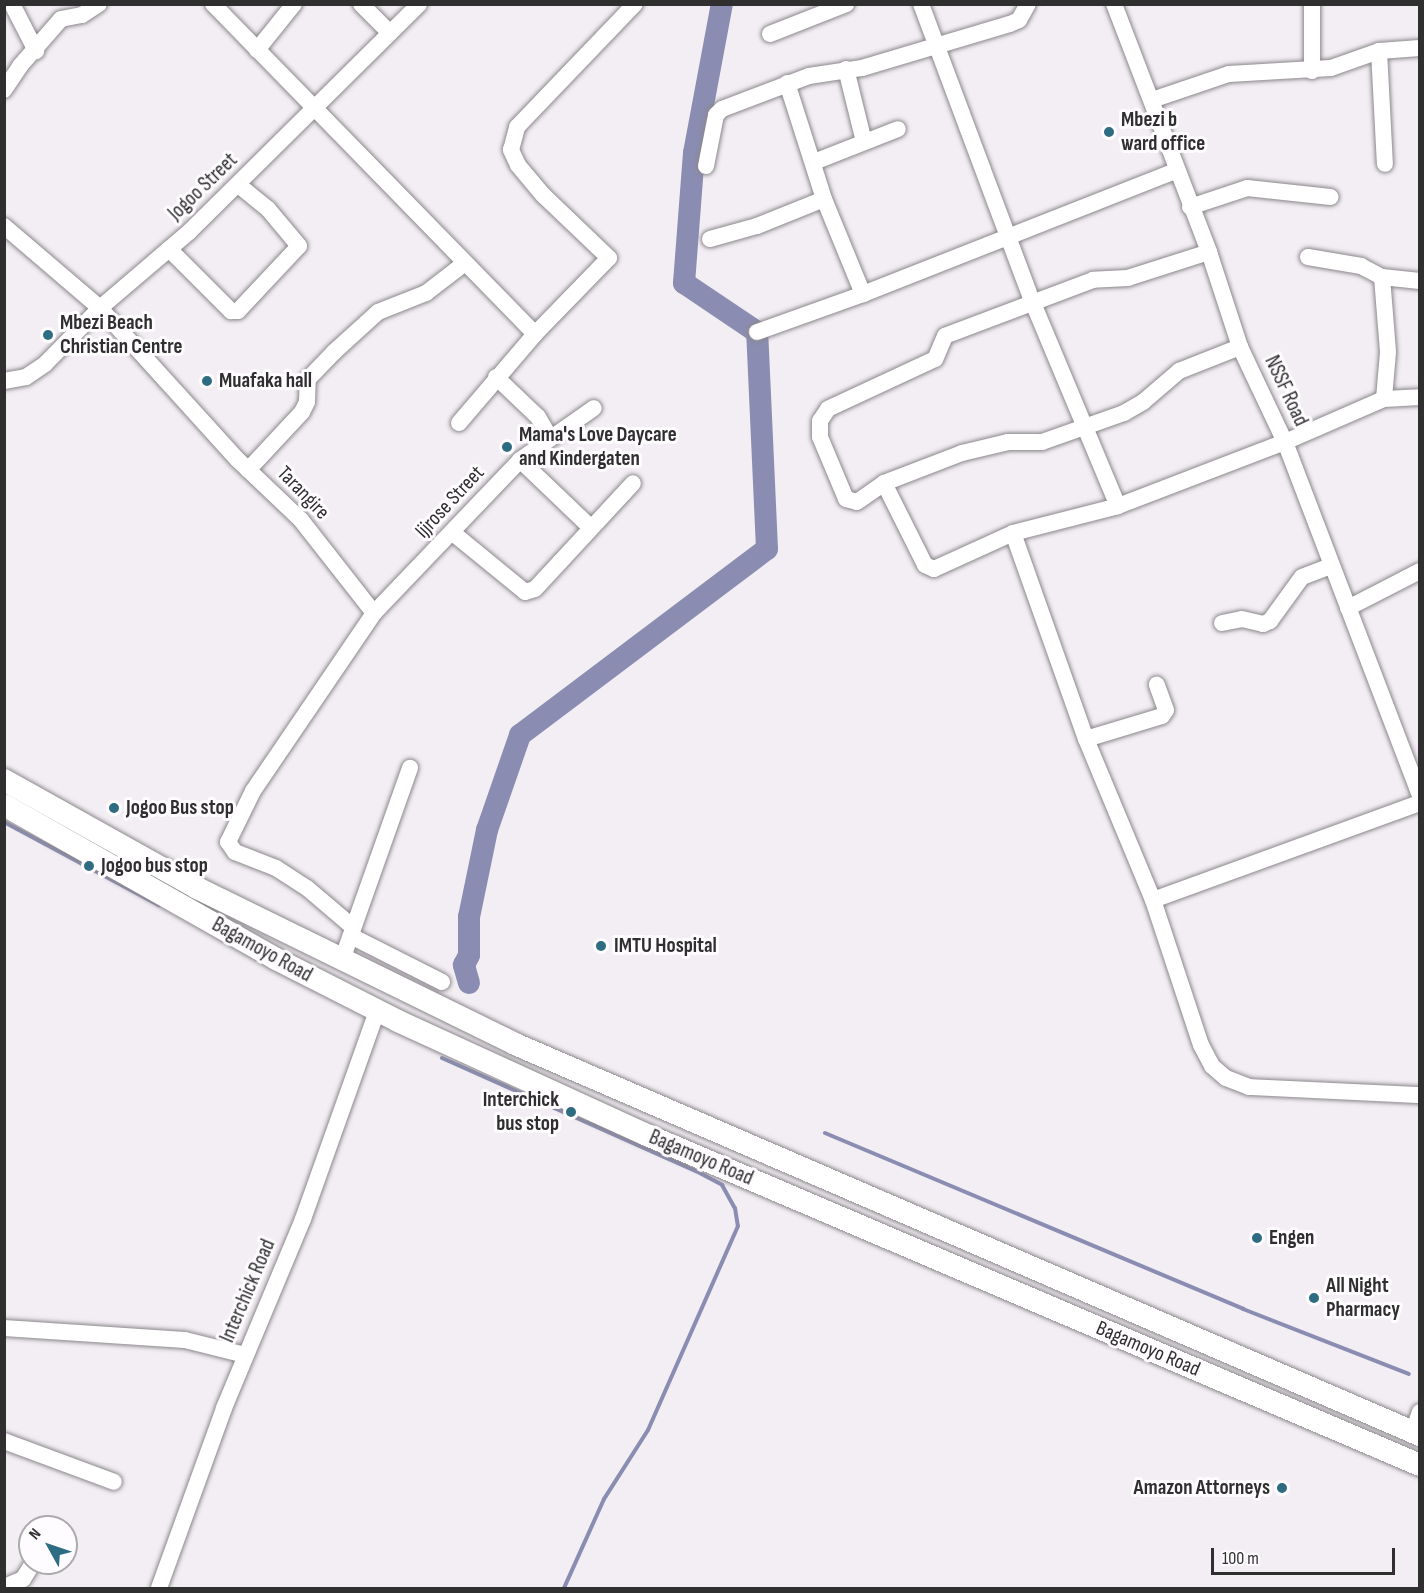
<!DOCTYPE html>
<style>
body{margin:0}
#map{position:relative;width:1424px;height:1593px;overflow:hidden;background:#f2eef3;font-family:"Sofia Sans Condensed",sans-serif}
div>[style]{position:absolute}
.stream>*{height:4px;margin:-2px;padding:0 2px;transform-origin:2px;border-radius:2px;background:#8a8db1}
.river>*{height:22px;margin:-11px;padding:0 11px;transform-origin:11px;border-radius:11px;background:#8a8db1}
.roads{filter:drop-shadow(0 0 2px #8b878c) drop-shadow(0 0 2px #8b878c)}
.minor>*{height:16px;margin:-8px;padding:0 8px;transform-origin:8px;border-radius:8px;background:#fff}
.highway>*{height:22px;margin:-11px;padding:0 11px;transform-origin:11px;border-radius:11px;background:#fff}
.dots>*{width:16px;height:16px;translate:-50% -50%;box-sizing:border-box;border:3px solid #fefcff;border-radius:50%}
span{translate:-50% -50%;white-space:nowrap;text-align:center;line-height:1.15;-webkit-text-stroke:6px #fefcff;paint-order:stroke}
.poi-label{font-size:21px;color:#302f30;font-weight:700}
.left{translate:0 -50%;text-align:left}
.right{translate:-100% -50%;text-align:right}
.street-label{font-size:21px;color:#302f30}
.frame{position:absolute;inset:0;border:6px solid #302f30;pointer-events:none}
.north{position:absolute;left:18px;top:1515px;width:60px;height:60px;box-sizing:border-box;background:#fefcff;border:2px solid #acaaac;border-radius:50%;rotate:310deg;font-size:16px;font-weight:700;line-height:24px;text-align:center;color:#302f30}
.north::after{content:'';display:block;margin:auto;width:21px;height:27px;background:#2e6c82;clip-path:polygon(50% 0,100% 100%,50% 72%,0 100%)}
.scale{position:absolute;left:1211px;top:1548px;width:184px;height:27px;box-sizing:border-box;border:3px solid #302f30;border-top:0;padding-left:8px;font-size:18px;line-height:21px;white-space:nowrap;color:#302f30;-webkit-text-stroke:4px #fefcff;paint-order:stroke}
</style>
<div id="map">
<div class="stream">
<i style="left:4px;top:822px;width:176px;rotate:28.2deg"></i>
<i style="left:442px;top:1058px;width:278px;rotate:24deg"></i>
<i style="left:696px;top:1171px;width:30px;rotate:28deg"></i>
<i style="left:722px;top:1185px;width:26px;rotate:61deg"></i>
<i style="left:735px;top:1208px;width:18px;rotate:81deg"></i>
<i style="left:738px;top:1226px;width:223px;rotate:113.8deg"></i>
<i style="left:648px;top:1430px;width:82px;rotate:122.5deg"></i>
<i style="left:604px;top:1499px;width:98px;rotate:114.2deg"></i>
<i style="left:825px;top:1133px;width:454px;rotate:22.8deg"></i>
<i style="left:1243px;top:1309px;width:178px;rotate:21.4deg"></i>
</div>
<div class="river">
<i style="left:469px;top:983px;width:19px;rotate:-106deg"></i>
<i style="left:464px;top:965px;width:11px;rotate:-63deg"></i>
<i style="left:469px;top:955px;width:38px;rotate:-90deg"></i>
<i style="left:469px;top:917px;width:89px;rotate:-78.3deg"></i>
<i style="left:487px;top:830px;width:101px;rotate:-70.8deg"></i>
<i style="left:520px;top:735px;width:309px;rotate:-37deg"></i>
<i style="left:767px;top:549px;width:217px;rotate:-92.6deg"></i>
<i style="left:757px;top:332px;width:88px;rotate:-146.1deg"></i>
<i style="left:684px;top:283px;width:130px;rotate:-85.6deg"></i>
<i style="left:694px;top:153px;width:152px;rotate:-79.4deg"></i>
</div>
<div class="roads">
<div class="minor">
<i style="left:12px;top:4px;width:53px;rotate:62.9deg"></i>
<i style="left:213px;top:4px;width:461px;rotate:45.7deg"></i>
<i style="left:361px;top:4px;width:41px;rotate:45deg"></i>
<i style="left:921px;top:4px;width:319px;rotate:69.5deg"></i>
<i style="left:1033px;top:303px;width:220px;rotate:67.3deg"></i>
<i style="left:1114px;top:4px;width:266px;rotate:69deg"></i>
<i style="left:1209px;top:252px;width:100px;rotate:71.9deg"></i>
<i style="left:1240px;top:347px;width:105px;rotate:64.7deg"></i>
<i style="left:1285px;top:442px;width:378px;rotate:69.1deg"></i>
<i style="left:1312px;top:4px;width:67px;rotate:90deg"></i>
<i style="left:770px;top:34px;width:82px;rotate:-21.5deg"></i>
<i style="left:257px;top:50px;width:59px;rotate:-51.2deg"></i>
<i style="left:1379px;top:51px;width:113px;rotate:87deg"></i>
<i style="left:846px;top:69px;width:75px;rotate:76.1deg"></i>
<i style="left:787px;top:83px;width:122px;rotate:72.3deg"></i>
<i style="left:824px;top:199px;width:103px;rotate:67.7deg"></i>
<i style="left:863px;top:294px;width:336px;rotate:-21.5deg"></i>
<i style="left:4px;top:90px;width:29px;rotate:-56deg"></i>
<i style="left:20px;top:66px;width:62px;rotate:-48.9deg"></i>
<i style="left:61px;top:19px;width:21px;rotate:-11deg"></i>
<i style="left:82px;top:15px;width:20px;rotate:-33deg"></i>
<i style="left:1152px;top:100px;width:81px;rotate:-18.7deg"></i>
<i style="left:1229px;top:74px;width:102px;rotate:-3.4deg"></i>
<i style="left:1331px;top:68px;width:51px;rotate:-19.5deg"></i>
<i style="left:1379px;top:51px;width:41px;rotate:-4.2deg"></i>
<i style="left:814px;top:162px;width:90px;rotate:-21.4deg"></i>
<i style="left:706px;top:166px;width:52px;rotate:-78.9deg"></i>
<i style="left:716px;top:115px;width:8px;rotate:-45deg"></i>
<i style="left:722px;top:109px;width:93px;rotate:-20.8deg"></i>
<i style="left:809px;top:76px;width:54px;rotate:-8.6deg"></i>
<i style="left:862px;top:68px;width:154px;rotate:-16.6deg"></i>
<i style="left:1010px;top:24px;width:10px;rotate:-24deg"></i>
<i style="left:1019px;top:20px;width:18px;rotate:-61deg"></i>
<i style="left:1190px;top:207px;width:60px;rotate:-18.4deg"></i>
<i style="left:1247px;top:188px;width:84px;rotate:6.1deg"></i>
<i style="left:4px;top:226px;width:126px;rotate:40.5deg"></i>
<i style="left:100px;top:308px;width:205px;rotate:47.8deg"></i>
<i style="left:238px;top:460px;width:87px;rotate:43.6deg"></i>
<i style="left:301px;top:520px;width:118px;rotate:51.9deg"></i>
<i style="left:374px;top:613px;width:215px;rotate:124.2deg"></i>
<i style="left:253px;top:791px;width:57px;rotate:116.1deg"></i>
<i style="left:228px;top:842px;width:12px;rotate:55deg"></i>
<i style="left:235px;top:852px;width:44px;rotate:21.3deg"></i>
<i style="left:276px;top:868px;width:37px;rotate:33deg"></i>
<i style="left:307px;top:888px;width:60px;rotate:40.3deg"></i>
<i style="left:710px;top:239px;width:49px;rotate:-15.5deg"></i>
<i style="left:757px;top:226px;width:72px;rotate:-21.9deg"></i>
<i style="left:169px;top:249px;width:88px;rotate:45deg"></i>
<i style="left:231px;top:311px;width:7px"></i>
<i style="left:238px;top:311px;width:89px;rotate:-46.8deg"></i>
<i style="left:299px;top:246px;width:48px;rotate:-130deg"></i>
<i style="left:268px;top:209px;width:38px;rotate:-141deg"></i>
<i style="left:1209px;top:252px;width:85px;rotate:162.2deg"></i>
<i style="left:1128px;top:278px;width:35px;rotate:177deg"></i>
<i style="left:1093px;top:280px;width:158px;rotate:159.3deg"></i>
<i style="left:945px;top:336px;width:25px;rotate:113deg"></i>
<i style="left:935px;top:359px;width:118px;rotate:155deg"></i>
<i style="left:828px;top:409px;width:14px;rotate:124deg"></i>
<i style="left:820px;top:421px;width:16px;rotate:90deg"></i>
<i style="left:820px;top:437px;width:67px;rotate:67.2deg"></i>
<i style="left:846px;top:499px;width:11px;rotate:15deg"></i>
<i style="left:857px;top:502px;width:33px;rotate:-35deg"></i>
<i style="left:884px;top:483px;width:84px;rotate:-21deg"></i>
<i style="left:962px;top:453px;width:47px;rotate:-13.4deg"></i>
<i style="left:1008px;top:442px;width:34px"></i>
<i style="left:1042px;top:442px;width:87px;rotate:-19.5deg"></i>
<i style="left:1124px;top:413px;width:22px;rotate:-30deg"></i>
<i style="left:1143px;top:402px;width:48px;rotate:-40.7deg"></i>
<i style="left:1179px;top:371px;width:66px;rotate:-21.5deg"></i>
<i style="left:1308px;top:257px;width:54px;rotate:9.6deg"></i>
<i style="left:1361px;top:266px;width:24px;rotate:28deg"></i>
<i style="left:1382px;top:277px;width:75px;rotate:85.4deg"></i>
<i style="left:1388px;top:352px;width:47px;rotate:94.9deg"></i>
<i style="left:1382px;top:277px;width:38px;rotate:6deg"></i>
<i style="left:757px;top:332px;width:113px;rotate:-19.7deg"></i>
<i style="left:496px;top:377px;width:58px;rotate:43.6deg"></i>
<i style="left:538px;top:417px;width:24px;rotate:60deg"></i>
<i style="left:4px;top:381px;width:22px;rotate:-10deg"></i>
<i style="left:26px;top:377px;width:23px;rotate:-34deg"></i>
<i style="left:45px;top:364px;width:78px;rotate:-45.5deg"></i>
<i style="left:100px;top:308px;width:118px;rotate:-40.5deg"></i>
<i style="left:190px;top:231px;width:322px;rotate:-44.7deg"></i>
<i style="left:459px;top:423px;width:117px;rotate:-49.5deg"></i>
<i style="left:535px;top:334px;width:106px;rotate:-45.8deg"></i>
<i style="left:609px;top:258px;width:91px;rotate:-136.3deg"></i>
<i style="left:543px;top:195px;width:39px;rotate:-130deg"></i>
<i style="left:518px;top:165px;width:17px;rotate:-115deg"></i>
<i style="left:511px;top:150px;width:24px;rotate:-75deg"></i>
<i style="left:517px;top:127px;width:170px;rotate:-46.2deg"></i>
<i style="left:520px;top:460px;width:95px;rotate:43.7deg"></i>
<i style="left:248px;top:470px;width:79px;rotate:-47deg"></i>
<i style="left:302px;top:412px;width:11px;rotate:-63deg"></i>
<i style="left:307px;top:402px;width:23px;rotate:-88deg"></i>
<i style="left:308px;top:379px;width:37px;rotate:-46deg"></i>
<i style="left:334px;top:352px;width:59px;rotate:-42.3deg"></i>
<i style="left:378px;top:312px;width:52px;rotate:-21.6deg"></i>
<i style="left:426px;top:293px;width:49px;rotate:-37.6deg"></i>
<i style="left:884px;top:483px;width:92px;rotate:63.4deg"></i>
<i style="left:925px;top:565px;width:10px;rotate:24deg"></i>
<i style="left:934px;top:569px;width:87px;rotate:-24.5deg"></i>
<i style="left:1013px;top:533px;width:108px;rotate:-14.4deg"></i>
<i style="left:1118px;top:506px;width:179px;rotate:-21deg"></i>
<i style="left:1285px;top:442px;width:108px;rotate:-23.5deg"></i>
<i style="left:1384px;top:399px;width:36px;rotate:-3deg"></i>
<i style="left:453px;top:533px;width:93px;rotate:39.3deg"></i>
<i style="left:525px;top:592px;width:10px;rotate:-17deg"></i>
<i style="left:535px;top:589px;width:144px;rotate:-47.2deg"></i>
<i style="left:1013px;top:533px;width:219px;rotate:70.5deg"></i>
<i style="left:1086px;top:739px;width:174px;rotate:67.4deg"></i>
<i style="left:1153px;top:900px;width:153px;rotate:71.7deg"></i>
<i style="left:1201px;top:1045px;width:24px;rotate:62deg"></i>
<i style="left:1212px;top:1066px;width:18px;rotate:41deg"></i>
<i style="left:1226px;top:1078px;width:25px;rotate:21deg"></i>
<i style="left:1249px;top:1087px;width:171px;rotate:2.7deg"></i>
<i style="left:1348px;top:608px;width:81px;rotate:-27.2deg"></i>
<i style="left:374px;top:613px;width:211px;rotate:-46.3deg"></i>
<i style="left:520px;top:460px;width:90px;rotate:-35.1deg"></i>
<i style="left:1222px;top:623px;width:20px;rotate:-11deg"></i>
<i style="left:1242px;top:619px;width:22px;rotate:13deg"></i>
<i style="left:1263px;top:624px;width:8px;rotate:-23deg"></i>
<i style="left:1270px;top:621px;width:54px;rotate:-54deg"></i>
<i style="left:1302px;top:577px;width:30px;rotate:-21deg"></i>
<i style="left:1086px;top:739px;width:79px;rotate:-16.8deg"></i>
<i style="left:1162px;top:716px;width:7px;rotate:-56deg"></i>
<i style="left:1166px;top:710px;width:27px;rotate:-110deg"></i>
<i style="left:1153px;top:900px;width:284px;rotate:-20deg"></i>
<i style="left:351px;top:936px;width:102px;rotate:26.8deg"></i>
<i style="left:342px;top:960px;width:204px;rotate:-70.5deg"></i>
<i style="left:4px;top:1328px;width:181px;rotate:3.8deg"></i>
<i style="left:185px;top:1340px;width:62px;rotate:14deg"></i>
<i style="left:1413px;top:1432px;width:21px;rotate:-71deg"></i>
<i style="left:4px;top:1441px;width:117px;rotate:20.4deg"></i>
<i style="left:4px;top:1587px;width:21px;rotate:-23deg"></i>
<i style="left:23px;top:1579px;width:19px;rotate:-58deg"></i>
<i style="left:159px;top:1588px;width:191px;rotate:-70.1deg"></i>
<i style="left:224px;top:1408px;width:205px;rotate:-67.3deg"></i>
<i style="left:303px;top:1219px;width:221px;rotate:-70.4deg"></i>
</div>
<div class="highway">
<i style="left:4px;top:780px;width:221px;rotate:29.2deg"></i>
<i style="left:197px;top:888px;width:354px;rotate:26.1deg"></i>
<i style="left:515px;top:1044px;width:986px;rotate:23.37deg"></i>
<i style="left:4px;top:805px;width:313px;rotate:29.5deg"></i>
<i style="left:276px;top:959px;width:137px;rotate:26.9deg"></i>
<i style="left:398px;top:1021px;width:274px;rotate:24.6deg"></i>
<i style="left:647px;top:1135px;width:840px;rotate:23.12deg"></i>
</div>
</div>
<div class="dots">
<i style="left:1109px;top:132px;background:#2e6c82"></i>
<i style="left:48px;top:335px;background:#2e6c82"></i>
<i style="left:207px;top:381px;background:#2e6c82"></i>
<i style="left:507px;top:447px;background:#2e6c82"></i>
<i style="left:114px;top:808px;background:#2e6c82"></i>
<i style="left:89px;top:866px;background:#2e6c82"></i>
<i style="left:601px;top:946px;background:#2e6c82"></i>
<i style="left:571px;top:1112px;background:#2e6c82"></i>
<i style="left:1257px;top:1238px;background:#2e6c82"></i>
<i style="left:1314px;top:1298px;background:#2e6c82"></i>
<i style="left:1282px;top:1488px;background:#2e6c82"></i>
</div>
<div class="poi-label">
<span class="left" style="left:1121px;top:132px">Mbezi b<br>ward office</span>
<span class="left" style="left:60px;top:335px">Mbezi Beach<br>Christian Centre</span>
<span class="left" style="left:219px;top:381px">Muafaka hall</span>
<span class="left" style="left:519px;top:447px">Mama's Love Daycare<br>and Kindergaten</span>
<span class="left" style="left:126px;top:808px">Jogoo Bus stop</span>
<span class="left" style="left:101px;top:866px">Jogoo bus stop</span>
<span class="left" style="left:614px;top:946px">IMTU Hospital</span>
<span class="right" style="left:559px;top:1112px">Interchick<br>bus stop</span>
<span class="left" style="left:1269px;top:1238px">Engen</span>
<span class="left" style="left:1326px;top:1298px">All Night<br>Pharmacy</span>
<span class="right" style="left:1270px;top:1488px">Amazon Attorneys</span>
</div>
<div class="street-label">
<span style="left:203px;top:187px;rotate:-44deg">Jogoo Street</span>
<span style="left:1286px;top:391px;rotate:65deg">NSSF Road</span>
<span style="left:303px;top:493px;rotate:46deg">Tarangire</span>
<span style="left:450px;top:502px;rotate:-47deg">Ijjrose Street</span>
<span style="left:262px;top:950px;rotate:29deg">Bagamoyo Road</span>
<span style="left:701px;top:1158px;rotate:23deg">Bagamoyo Road</span>
<span style="left:248px;top:1291px;rotate:-67deg">Interchick Road</span>
<span style="left:1148px;top:1349px;rotate:23deg">Bagamoyo Road</span>
</div>
<div class="frame"></div>
<div class="north">N</div>
<div class="scale">100 m</div>
</div>
